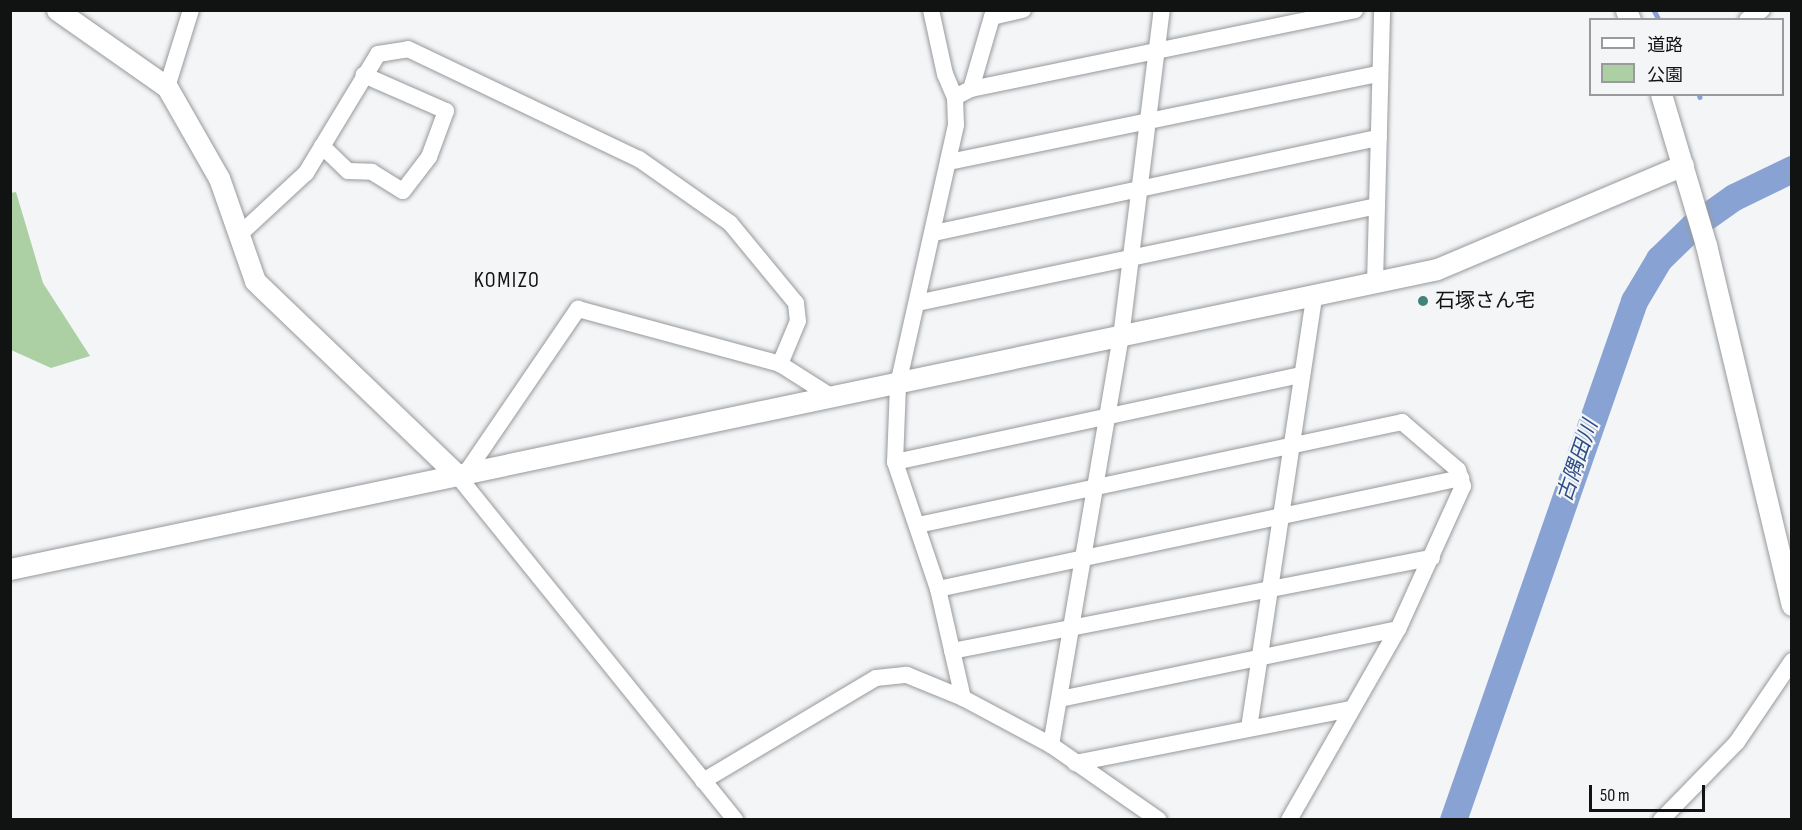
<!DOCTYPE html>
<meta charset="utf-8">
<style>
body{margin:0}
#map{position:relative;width:1802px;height:830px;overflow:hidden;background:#f3f5f7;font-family:"Sofia Sans Condensed","Noto Sans JP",sans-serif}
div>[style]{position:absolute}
.green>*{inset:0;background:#accfa4}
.stream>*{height:4.5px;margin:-2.25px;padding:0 2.25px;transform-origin:2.25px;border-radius:2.25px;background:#88a3d3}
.river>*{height:27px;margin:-13.5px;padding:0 13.5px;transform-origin:13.5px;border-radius:13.5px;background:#88a3d3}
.roads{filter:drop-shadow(0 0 2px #97999b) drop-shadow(0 0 2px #97999b)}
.minor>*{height:16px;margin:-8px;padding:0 8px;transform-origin:8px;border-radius:8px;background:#fff}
.tertiary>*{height:21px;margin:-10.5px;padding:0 10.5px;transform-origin:10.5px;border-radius:10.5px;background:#fff}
.dots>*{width:16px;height:16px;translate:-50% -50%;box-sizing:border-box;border:3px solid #f3f5f7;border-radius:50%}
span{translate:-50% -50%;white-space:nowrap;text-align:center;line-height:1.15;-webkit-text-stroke:4.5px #f3f5f7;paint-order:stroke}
.poi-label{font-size:20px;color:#111212}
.left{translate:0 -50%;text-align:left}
.water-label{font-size:21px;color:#2d4e89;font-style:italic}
.quarter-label{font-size:22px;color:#111212;letter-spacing:1.5px}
.frame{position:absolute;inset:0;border:12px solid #111212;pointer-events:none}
.legend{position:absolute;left:1589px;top:18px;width:195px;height:78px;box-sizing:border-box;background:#f3f5f7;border:2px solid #999a9b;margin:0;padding:8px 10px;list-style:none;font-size:18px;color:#111212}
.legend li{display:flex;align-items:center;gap:12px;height:30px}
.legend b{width:30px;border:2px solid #999a9b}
.scale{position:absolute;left:1589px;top:785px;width:116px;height:27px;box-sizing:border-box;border:3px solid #111212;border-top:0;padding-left:8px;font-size:18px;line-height:21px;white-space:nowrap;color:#111212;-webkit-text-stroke:4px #f3f5f7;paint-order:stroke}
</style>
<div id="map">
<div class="green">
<i style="clip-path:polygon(16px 192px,43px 283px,90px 356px,51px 368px,11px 350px,10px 193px)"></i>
</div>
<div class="stream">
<i style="left:1654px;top:10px;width:11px;rotate:63deg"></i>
<i style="left:1699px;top:94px;width:3px;rotate:72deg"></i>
</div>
<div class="river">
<i style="left:1453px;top:820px;width:550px;rotate:-70.77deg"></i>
<i style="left:1634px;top:301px;width:49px;rotate:-59.2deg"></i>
<i style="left:1659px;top:259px;width:47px;rotate:-44.1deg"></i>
<i style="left:1693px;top:226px;width:50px;rotate:-35.3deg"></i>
<i style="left:1734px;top:197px;width:64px;rotate:-25.8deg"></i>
</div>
<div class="roads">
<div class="minor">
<i style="left:931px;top:10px;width:66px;rotate:77.7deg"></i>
<i style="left:945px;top:74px;width:25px;rotate:67deg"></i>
<i style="left:955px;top:97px;width:28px;rotate:88deg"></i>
<i style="left:956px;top:125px;width:266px;rotate:102.6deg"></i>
<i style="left:898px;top:385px;width:77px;rotate:92.2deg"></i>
<i style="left:895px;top:462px;width:134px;rotate:71.3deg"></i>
<i style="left:938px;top:589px;width:112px;rotate:77.1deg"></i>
<i style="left:992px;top:17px;width:32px;rotate:-13deg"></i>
<i style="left:1747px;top:20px;width:18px;rotate:-34deg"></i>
<i style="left:167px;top:87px;width:81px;rotate:-72.7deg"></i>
<i style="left:971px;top:89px;width:82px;rotate:-73.8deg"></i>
<i style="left:955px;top:97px;width:18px;rotate:-27deg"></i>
<i style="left:971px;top:89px;width:392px;rotate:-11.6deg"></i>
<i style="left:322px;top:146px;width:36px;rotate:44deg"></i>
<i style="left:348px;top:171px;width:24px;rotate:2deg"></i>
<i style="left:372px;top:172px;width:36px;rotate:32deg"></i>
<i style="left:403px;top:191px;width:43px;rotate:-52.6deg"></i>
<i style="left:429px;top:157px;width:49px;rotate:-69.7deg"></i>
<i style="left:446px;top:111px;width:90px;rotate:-156.3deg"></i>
<i style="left:949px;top:162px;width:438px;rotate:-11.6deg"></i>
<i style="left:934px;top:233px;width:455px;rotate:-12.1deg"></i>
<i style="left:239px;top:235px;width:91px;rotate:-42.8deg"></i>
<i style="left:306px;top:173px;width:139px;rotate:-58.8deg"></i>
<i style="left:378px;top:54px;width:30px;rotate:-9deg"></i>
<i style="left:408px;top:49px;width:256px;rotate:25.5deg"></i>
<i style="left:639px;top:159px;width:111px;rotate:35.1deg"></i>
<i style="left:730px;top:223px;width:104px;rotate:50.5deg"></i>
<i style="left:796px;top:303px;width:18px;rotate:84deg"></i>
<i style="left:798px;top:321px;width:47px;rotate:112.7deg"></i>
<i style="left:1375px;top:283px;width:273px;rotate:-88.5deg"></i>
<i style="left:917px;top:303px;width:470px;rotate:-11.9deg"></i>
<i style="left:895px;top:462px;width:416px;rotate:-12.1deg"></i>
<i style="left:466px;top:473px;width:199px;rotate:-55.7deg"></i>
<i style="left:578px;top:309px;width:209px;rotate:15.2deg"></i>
<i style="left:780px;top:364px;width:62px;rotate:32.4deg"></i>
<i style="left:457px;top:475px;width:443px;rotate:51.1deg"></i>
<i style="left:918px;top:525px;width:495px;rotate:-12deg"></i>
<i style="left:1402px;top:422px;width:74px;rotate:40.6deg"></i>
<i style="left:1458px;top:470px;width:17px;rotate:73deg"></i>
<i style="left:1463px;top:486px;width:157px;rotate:114.4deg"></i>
<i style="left:1398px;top:629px;width:220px;rotate:119.7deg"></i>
<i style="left:938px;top:589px;width:535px;rotate:-11.98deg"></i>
<i style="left:952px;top:651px;width:489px;rotate:-11deg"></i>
<i style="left:1060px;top:699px;width:345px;rotate:-11.7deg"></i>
<i style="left:1249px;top:728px;width:436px;rotate:-81.4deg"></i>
<i style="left:1051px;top:745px;width:414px;rotate:-80.3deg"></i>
<i style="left:1121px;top:337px;width:330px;rotate:-82.9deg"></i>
<i style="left:1075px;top:763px;width:280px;rotate:-11.1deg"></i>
<i style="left:703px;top:781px;width:201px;rotate:-30.8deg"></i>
<i style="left:876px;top:678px;width:31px;rotate:-6deg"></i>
<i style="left:907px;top:675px;width:61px;rotate:22.3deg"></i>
<i style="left:963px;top:698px;width:100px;rotate:28.1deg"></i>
<i style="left:1051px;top:745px;width:131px;rotate:34.8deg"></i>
<i style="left:1661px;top:820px;width:109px;rotate:-45.7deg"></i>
<i style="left:1737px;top:742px;width:98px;rotate:-55.8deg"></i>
</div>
<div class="tertiary">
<i style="left:57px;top:10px;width:134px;rotate:35deg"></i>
<i style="left:167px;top:87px;width:105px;rotate:60.3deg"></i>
<i style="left:219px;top:178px;width:109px;rotate:70.7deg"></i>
<i style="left:255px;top:281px;width:280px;rotate:43.8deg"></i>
<i style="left:1626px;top:10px;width:11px;rotate:68deg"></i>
<i style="left:1661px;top:94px;width:158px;rotate:73.4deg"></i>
<i style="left:1706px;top:245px;width:370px;rotate:76.6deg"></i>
<i style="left:10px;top:569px;width:1458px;rotate:-11.87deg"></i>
<i style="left:1437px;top:269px;width:267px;rotate:-22.9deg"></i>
</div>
</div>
<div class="dots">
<i style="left:1423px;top:301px;background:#408477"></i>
</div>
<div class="poi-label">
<span class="left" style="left:1435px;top:301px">石塚さん宅</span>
</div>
<div class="water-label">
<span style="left:1578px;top:461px;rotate:-71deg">古隅田川</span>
</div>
<div class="quarter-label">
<span style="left:507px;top:281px">KOMIZO</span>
</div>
<div class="frame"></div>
<ul class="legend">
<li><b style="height:8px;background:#fff"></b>道路</li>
<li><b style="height:16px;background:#accfa4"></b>公園</li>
</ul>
<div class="scale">50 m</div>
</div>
